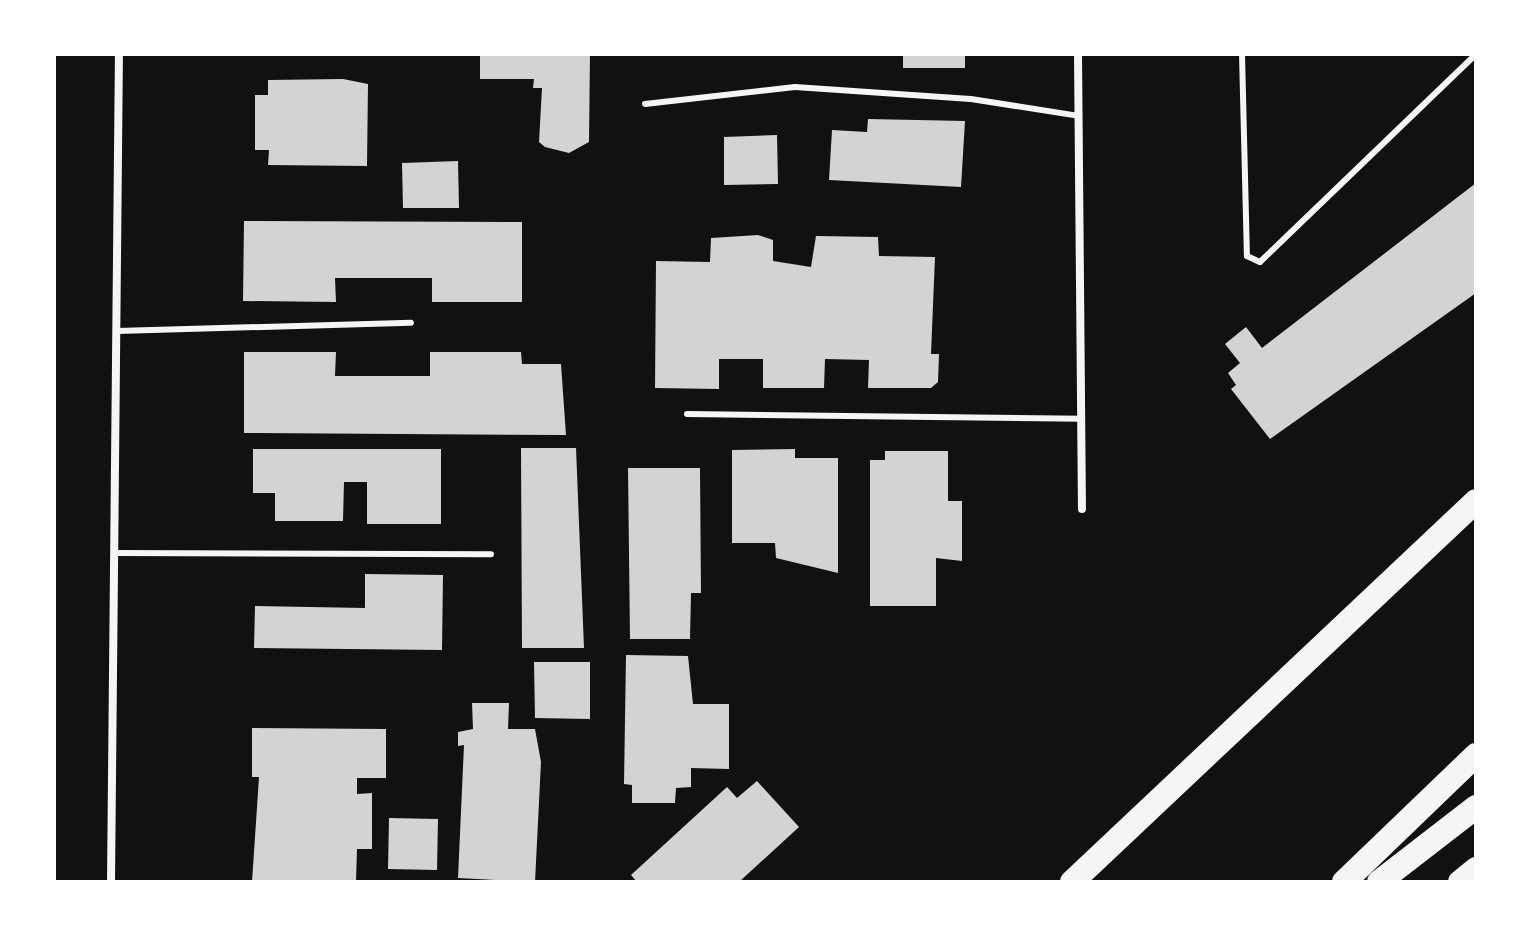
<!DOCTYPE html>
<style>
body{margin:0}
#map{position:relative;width:1530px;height:936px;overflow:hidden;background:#111;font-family:"Roboto Condensed",sans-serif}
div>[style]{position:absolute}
.building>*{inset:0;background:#d3d3d3}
.service>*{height:6px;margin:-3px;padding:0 3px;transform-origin:3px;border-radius:3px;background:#f5f5f5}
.minor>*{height:8px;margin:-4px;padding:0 4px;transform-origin:4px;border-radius:4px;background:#f5f5f5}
.motorway>*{height:24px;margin:-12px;padding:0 12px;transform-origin:12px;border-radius:12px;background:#f5f5f5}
span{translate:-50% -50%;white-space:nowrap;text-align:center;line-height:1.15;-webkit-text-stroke:8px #fff;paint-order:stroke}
.frame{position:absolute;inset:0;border:56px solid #fff;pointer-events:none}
</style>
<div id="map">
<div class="building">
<i style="clip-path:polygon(480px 54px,590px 54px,589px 142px,569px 153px,545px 147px,539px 142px,542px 88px,533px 88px,534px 79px,480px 79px)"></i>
<i style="clip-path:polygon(903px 54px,965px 54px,965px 68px,903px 68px)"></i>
<i style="clip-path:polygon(343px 79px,368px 84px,367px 166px,268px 165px,269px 150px,255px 150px,255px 95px,268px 95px,268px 80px)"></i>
<i style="clip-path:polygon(868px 119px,965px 121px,961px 187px,829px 180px,832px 130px,867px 132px)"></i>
<i style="clip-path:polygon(777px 135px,778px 184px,724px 185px,724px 137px)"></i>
<i style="clip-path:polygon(458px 161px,459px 208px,403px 208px,402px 163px)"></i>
<i style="clip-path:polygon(1476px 183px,1476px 293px,1270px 439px,1231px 389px,1236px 385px,1228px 373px,1240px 363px,1225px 344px,1246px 327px,1262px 348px)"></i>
<i style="clip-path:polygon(244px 221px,522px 222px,522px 302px,432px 302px,432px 278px,335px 278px,336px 302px,243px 301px)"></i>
<i style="clip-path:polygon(758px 235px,773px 240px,773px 261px,811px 267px,816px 236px,878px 237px,879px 256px,935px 257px,931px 354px,939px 354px,938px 382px,931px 388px,868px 388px,869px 360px,825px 359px,824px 388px,763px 388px,763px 359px,719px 359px,719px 389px,655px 388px,656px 261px,710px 262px,711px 238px)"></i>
<i style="clip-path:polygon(244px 352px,336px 352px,335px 376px,430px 376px,430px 352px,521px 352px,522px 364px,561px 364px,566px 435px,244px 433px)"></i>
<i style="clip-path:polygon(521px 448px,576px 448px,584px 648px,522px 648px)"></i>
<i style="clip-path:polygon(253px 449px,441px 449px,441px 524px,367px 524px,367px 482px,344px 482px,343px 521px,275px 521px,275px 493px,253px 493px)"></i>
<i style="clip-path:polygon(795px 449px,795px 458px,838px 458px,838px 573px,776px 558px,775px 543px,732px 543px,732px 450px)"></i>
<i style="clip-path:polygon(885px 451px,948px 451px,948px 501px,962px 501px,962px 561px,936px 558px,936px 606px,870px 606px,870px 460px,885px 460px)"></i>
<i style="clip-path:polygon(628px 468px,700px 468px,701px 593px,691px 593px,690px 639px,630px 639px)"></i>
<i style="clip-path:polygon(365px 574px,443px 575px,442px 650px,254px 648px,255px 606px,365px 608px)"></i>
<i style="clip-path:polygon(626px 655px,688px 656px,693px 704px,729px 704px,729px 769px,691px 768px,691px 787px,676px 788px,675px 803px,632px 803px,632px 785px,624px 784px)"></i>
<i style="clip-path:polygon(534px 662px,590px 662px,590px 719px,535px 718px)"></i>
<i style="clip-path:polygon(472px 703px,509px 703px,508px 729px,535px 729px,541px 762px,535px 882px,458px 878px,464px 745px,458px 746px,458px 732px,473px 729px)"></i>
<i style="clip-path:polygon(252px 728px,386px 729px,386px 778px,357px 778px,357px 794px,372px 793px,372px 849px,357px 849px,356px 882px,252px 882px,259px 777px,252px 777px)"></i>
<i style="clip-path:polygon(757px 781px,799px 827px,739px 882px,637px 882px,631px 875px,727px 787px,737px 798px)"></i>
<i style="clip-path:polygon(389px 818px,438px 819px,437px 870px,388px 869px)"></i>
</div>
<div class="service">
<i style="left:1242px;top:54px;width:202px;rotate:88.6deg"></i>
<i style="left:1247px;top:256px;width:14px;rotate:25deg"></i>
<i style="left:1260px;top:262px;width:300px;rotate:-43.9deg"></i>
<i style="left:645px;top:104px;width:151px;rotate:-6.5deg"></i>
<i style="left:795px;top:87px;width:176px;rotate:3.9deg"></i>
<i style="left:971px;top:99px;width:109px;rotate:8.9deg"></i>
<i style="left:117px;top:331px;width:294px;rotate:-1.6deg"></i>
<i style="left:687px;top:414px;width:394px;rotate:0.7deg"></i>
<i style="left:115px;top:553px;width:376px;rotate:0.2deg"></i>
</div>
<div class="minor">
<i style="left:1078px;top:54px;width:455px;rotate:89.5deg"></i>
<i style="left:111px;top:882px;width:828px;rotate:-89.45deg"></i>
</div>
<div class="motorway">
<i style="left:1072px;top:882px;width:555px;rotate:-43.32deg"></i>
<i style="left:1344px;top:882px;width:183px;rotate:-43.9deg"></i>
<i style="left:1379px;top:882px;width:123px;rotate:-37.7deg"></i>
<i style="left:1460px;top:882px;width:21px;rotate:-39deg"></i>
</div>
<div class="frame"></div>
</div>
